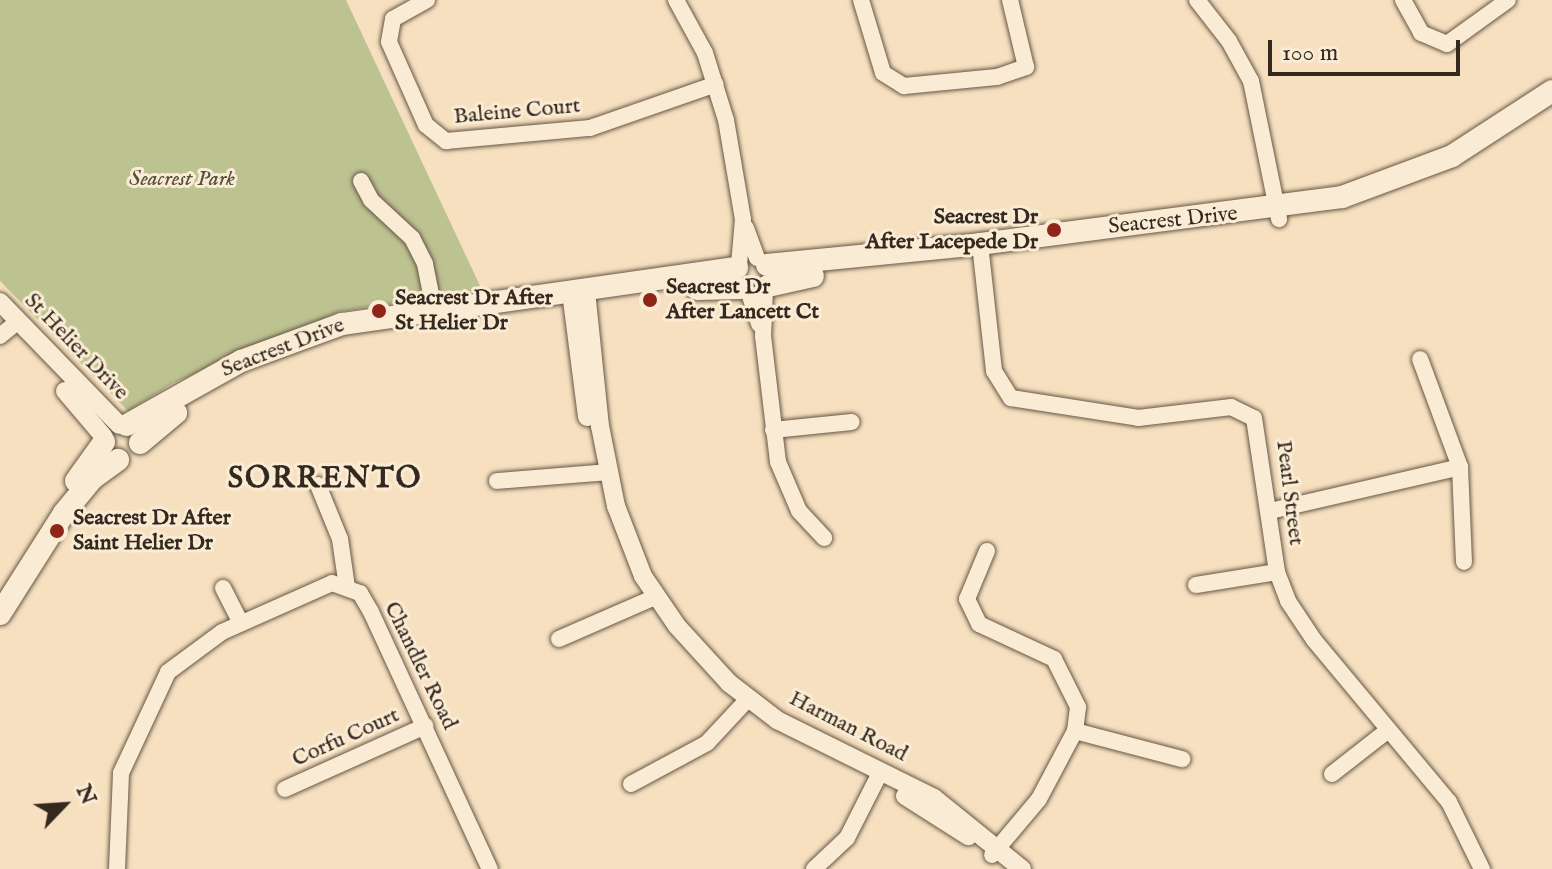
<!DOCTYPE html>
<style>
body{margin:0}
#map{position:relative;width:1552px;height:869px;overflow:hidden;background:#f7e0bf;font-family:"IM FELL English",serif}
div>[style]{position:absolute}
.green>*{inset:0;background:#bdc291}
.roads{filter:drop-shadow(0 0 2px #655746) drop-shadow(0 0 2px #655746)}
.minor>*{height:16px;margin:-8px;padding:0 8px;transform-origin:8px;border-radius:8px;background:#faebd5}
.tertiary>*{height:18px;margin:-9px;padding:0 9px;transform-origin:9px;border-radius:9px;background:#faebd5}
.secondary>*{height:22px;margin:-11px;padding:0 11px;transform-origin:11px;border-radius:11px;background:#faebd5}
.dots>*{width:22px;height:22px;translate:-50% -50%;box-sizing:border-box;border:4px solid #faebd5;border-radius:50%}
span{translate:-50% -50%;white-space:nowrap;text-align:center;line-height:1.15;-webkit-text-stroke:6px #faebd5;paint-order:stroke}
.street-label{font-size:22px;color:#34291e}
.park-label{font-size:22px;color:#564f3b;font-style:italic}
.poi-label{font-size:22px;color:#34291e;font-weight:700}
.right{translate:-100% -50%;text-align:right}
.left{translate:0 -50%;text-align:left}
.district-label{font-size:30px;color:#34291e;font-weight:700;letter-spacing:2px}
.north{position:absolute;left:24px;top:765px;width:80px;height:80px;-webkit-text-stroke:6px #faebd5;paint-order:stroke;rotate:65deg;font-size:22px;font-weight:700;line-height:32px;text-align:center;color:#34291e}
.north::after{content:'';display:block;margin:auto;width:28px;height:36px;background:#34291e;clip-path:polygon(50% 0,100% 100%,50% 72%,0 100%)}
.scale{position:absolute;left:1268px;top:40px;width:192px;height:36px;box-sizing:border-box;border:4px solid #34291e;border-top:0;padding-left:10px;font-size:24px;line-height:28px;white-space:nowrap;color:#34291e;-webkit-text-stroke:6px #faebd5;paint-order:stroke}
</style>
<div id="map">
<div class="green">
<i style="clip-path:polygon(0 0,346px 0,482px 290px,341px 311px,173px 383px,128px 411px,0 281px)"></i>
</div>
<div class="roads">
<div class="minor">
<i style="left:427px;top:0;width:39px;rotate:151deg"></i>
<i style="left:393px;top:19px;width:23px;rotate:100deg"></i>
<i style="left:389px;top:42px;width:91px;rotate:66deg"></i>
<i style="left:426px;top:125px;width:26px;rotate:39deg"></i>
<i style="left:446px;top:141px;width:145px;rotate:-5.2deg"></i>
<i style="left:590px;top:128px;width:133px;rotate:-19.2deg"></i>
<i style="left:676px;top:0;width:60px;rotate:61.3deg"></i>
<i style="left:705px;top:53px;width:70px;rotate:72.6deg"></i>
<i style="left:726px;top:120px;width:100px;rotate:80.3deg"></i>
<i style="left:743px;top:219px;width:46px;rotate:95deg"></i>
<i style="left:861px;top:0;width:76px;rotate:73.2deg"></i>
<i style="left:883px;top:73px;width:25px;rotate:32deg"></i>
<i style="left:904px;top:86px;width:93px;rotate:-5.5deg"></i>
<i style="left:997px;top:77px;width:31px;rotate:-19deg"></i>
<i style="left:1026px;top:67px;width:69px;rotate:-103.4deg"></i>
<i style="left:1197px;top:0;width:52px;rotate:52deg"></i>
<i style="left:1229px;top:41px;width:46px;rotate:61.2deg"></i>
<i style="left:1251px;top:81px;width:141px;rotate:78.5deg"></i>
<i style="left:1403px;top:0;width:38px;rotate:61deg"></i>
<i style="left:1421px;top:33px;width:28px;rotate:23deg"></i>
<i style="left:1447px;top:44px;width:75px;rotate:-35.8deg"></i>
<i style="left:361px;top:181px;width:21px;rotate:62deg"></i>
<i style="left:371px;top:200px;width:56px;rotate:42.8deg"></i>
<i style="left:412px;top:238px;width:29px;rotate:63deg"></i>
<i style="left:425px;top:264px;width:46px;rotate:78.7deg"></i>
<i style="left:746px;top:228px;width:32px;rotate:70deg"></i>
<i style="left:980px;top:244px;width:128px;rotate:83.7deg"></i>
<i style="left:994px;top:371px;width:32px;rotate:58deg"></i>
<i style="left:1011px;top:398px;width:129px;rotate:8.9deg"></i>
<i style="left:1138px;top:418px;width:94px;rotate:-6.7deg"></i>
<i style="left:1231px;top:407px;width:25px;rotate:26deg"></i>
<i style="left:1254px;top:418px;width:156px;rotate:81.5deg"></i>
<i style="left:1277px;top:572px;width:31px;rotate:69deg"></i>
<i style="left:1288px;top:601px;width:47px;rotate:56.3deg"></i>
<i style="left:1314px;top:640px;width:211px;rotate:50.2deg"></i>
<i style="left:1449px;top:802px;width:75px;rotate:63.8deg"></i>
<i style="left:765px;top:289px;width:47px;rotate:92.4deg"></i>
<i style="left:763px;top:336px;width:127px;rotate:83.2deg"></i>
<i style="left:778px;top:462px;width:53px;rotate:66.8deg"></i>
<i style="left:799px;top:511px;width:37px;rotate:47deg"></i>
<i style="left:749px;top:293px;width:33px;rotate:72deg"></i>
<i style="left:0;top:336px;width:22px;rotate:-39deg"></i>
<i style="left:773px;top:430px;width:79px;rotate:-5.8deg"></i>
<i style="left:1460px;top:467px;width:95px;rotate:87.6deg"></i>
<i style="left:497px;top:481px;width:111px;rotate:-4.6deg"></i>
<i style="left:318px;top:485px;width:58px;rotate:67.8deg"></i>
<i style="left:340px;top:539px;width:49px;rotate:81.7deg"></i>
<i style="left:1270px;top:511px;width:195px;rotate:-13deg"></i>
<i style="left:1460px;top:467px;width:115px;rotate:-110.3deg"></i>
<i style="left:987px;top:551px;width:52px;rotate:112.6deg"></i>
<i style="left:967px;top:599px;width:28px;rotate:64deg"></i>
<i style="left:979px;top:624px;width:83px;rotate:25deg"></i>
<i style="left:1054px;top:659px;width:54px;rotate:63.4deg"></i>
<i style="left:1078px;top:707px;width:24px;rotate:97deg"></i>
<i style="left:1075px;top:731px;width:77px;rotate:117.9deg"></i>
<i style="left:1039px;top:799px;width:73px;rotate:130deg"></i>
<i style="left:1196px;top:585px;width:82px;rotate:-9.1deg"></i>
<i style="left:223px;top:588px;width:39px;rotate:63deg"></i>
<i style="left:559px;top:639px;width:105px;rotate:-23.6deg"></i>
<i style="left:1075px;top:731px;width:111px;rotate:14.7deg"></i>
<i style="left:1332px;top:774px;width:70px;rotate:-38deg"></i>
<i style="left:631px;top:784px;width:86px;rotate:-28.3deg"></i>
<i style="left:707px;top:743px;width:62px;rotate:-47deg"></i>
<i style="left:285px;top:789px;width:154px;rotate:-24.2deg"></i>
<i style="left:117px;top:869px;width:96px;rotate:-87.6deg"></i>
<i style="left:121px;top:773px;width:111px;rotate:-65deg"></i>
<i style="left:168px;top:672px;width:67px;rotate:-36.5deg"></i>
<i style="left:222px;top:632px;width:120px;rotate:-24deg"></i>
<i style="left:332px;top:583px;width:30px;rotate:20deg"></i>
<i style="left:360px;top:593px;width:22px;rotate:60deg"></i>
<i style="left:371px;top:612px;width:283px;rotate:65.2deg"></i>
<i style="left:814px;top:869px;width:45px;rotate:-43.2deg"></i>
<i style="left:847px;top:838px;width:75px;rotate:-63.1deg"></i>
</div>
<div class="tertiary">
<i style="left:586px;top:291px;width:136px;rotate:84.1deg"></i>
<i style="left:600px;top:426px;width:82px;rotate:78.7deg"></i>
<i style="left:616px;top:506px;width:75px;rotate:68.9deg"></i>
<i style="left:643px;top:576px;width:60px;rotate:55.8deg"></i>
<i style="left:677px;top:626px;width:77px;rotate:47.6deg"></i>
<i style="left:729px;top:683px;width:61px;rotate:37.6deg"></i>
<i style="left:777px;top:720px;width:175px;rotate:26.4deg"></i>
<i style="left:934px;top:798px;width:113px;rotate:38.9deg"></i>
<i style="left:571px;top:292px;width:126px;rotate:82.7deg"></i>
<i style="left:0;top:302px;width:171px;rotate:45.9deg"></i>
<i style="left:65px;top:391px;width:60px;rotate:49.7deg"></i>
<i style="left:905px;top:796px;width:75px;rotate:32.4deg"></i>
</div>
<div class="secondary">
<i style="left:767px;top:265px;width:214px;rotate:-5.6deg"></i>
<i style="left:980px;top:244px;width:365px;rotate:-7.4deg"></i>
<i style="left:1342px;top:197px;width:117px;rotate:-20.4deg"></i>
<i style="left:1452px;top:156px;width:119px;rotate:-33deg"></i>
<i style="left:768px;top:286px;width:46px;rotate:-12.5deg"></i>
<i style="left:697px;top:289px;width:43px;rotate:-1.3deg"></i>
<i style="left:127px;top:425px;width:131px;rotate:-29.3deg"></i>
<i style="left:241px;top:361px;width:108px;rotate:-20.1deg"></i>
<i style="left:342px;top:324px;width:399px;rotate:-8.1deg"></i>
<i style="left:140px;top:443px;width:47px;rotate:-39.8deg"></i>
<i style="left:76px;top:481px;width:48px;rotate:-54.3deg"></i>
<i style="left:0;top:614px;width:120px;rotate:-57.6deg"></i>
<i style="left:64px;top:513px;width:45px;rotate:-50.4deg"></i>
<i style="left:93px;top:478px;width:31px;rotate:-36deg"></i>
</div>
</div>
<div class="dots">
<i style="left:1054px;top:230px;background:#8f2418"></i>
<i style="left:650px;top:300px;background:#8f2418"></i>
<i style="left:379px;top:311px;background:#8f2418"></i>
<i style="left:57px;top:531px;background:#8f2418"></i>
</div>
<div class="street-label">
<span style="left:517px;top:112px;rotate:-5deg">Baleine Court</span>
<span style="left:1173px;top:221px;rotate:-6deg">Seacrest Drive</span>
<span style="left:76px;top:347px;rotate:46deg">St Helier Drive</span>
<span style="left:283px;top:348px;rotate:-21deg">Seacrest Drive</span>
<span style="left:1289px;top:493px;rotate:83deg">Pearl Street</span>
<span style="left:420px;top:666px;rotate:64deg">Chandler Road</span>
<span style="left:848px;top:727px;rotate:27deg">Harman Road</span>
<span style="left:346px;top:738px;rotate:-24deg">Corfu Court</span>
</div>
<div class="park-label">
<span style="left:182px;top:180px">Seacrest Park</span>
</div>
<div class="poi-label">
<span class="right" style="left:1038px;top:230px">Seacrest Dr<br>After Lacepede Dr</span>
<span class="left" style="left:666px;top:300px">Seacrest Dr<br>After Lancett Ct</span>
<span class="left" style="left:395px;top:311px">Seacrest Dr After<br>St Helier Dr</span>
<span class="left" style="left:73px;top:531px">Seacrest Dr After<br>Saint Helier Dr</span>
</div>
<div class="district-label">
<span style="left:325px;top:479px">SORRENTO</span>
</div>
<div class="north">N</div>
<div class="scale">100 m</div>
</div>
